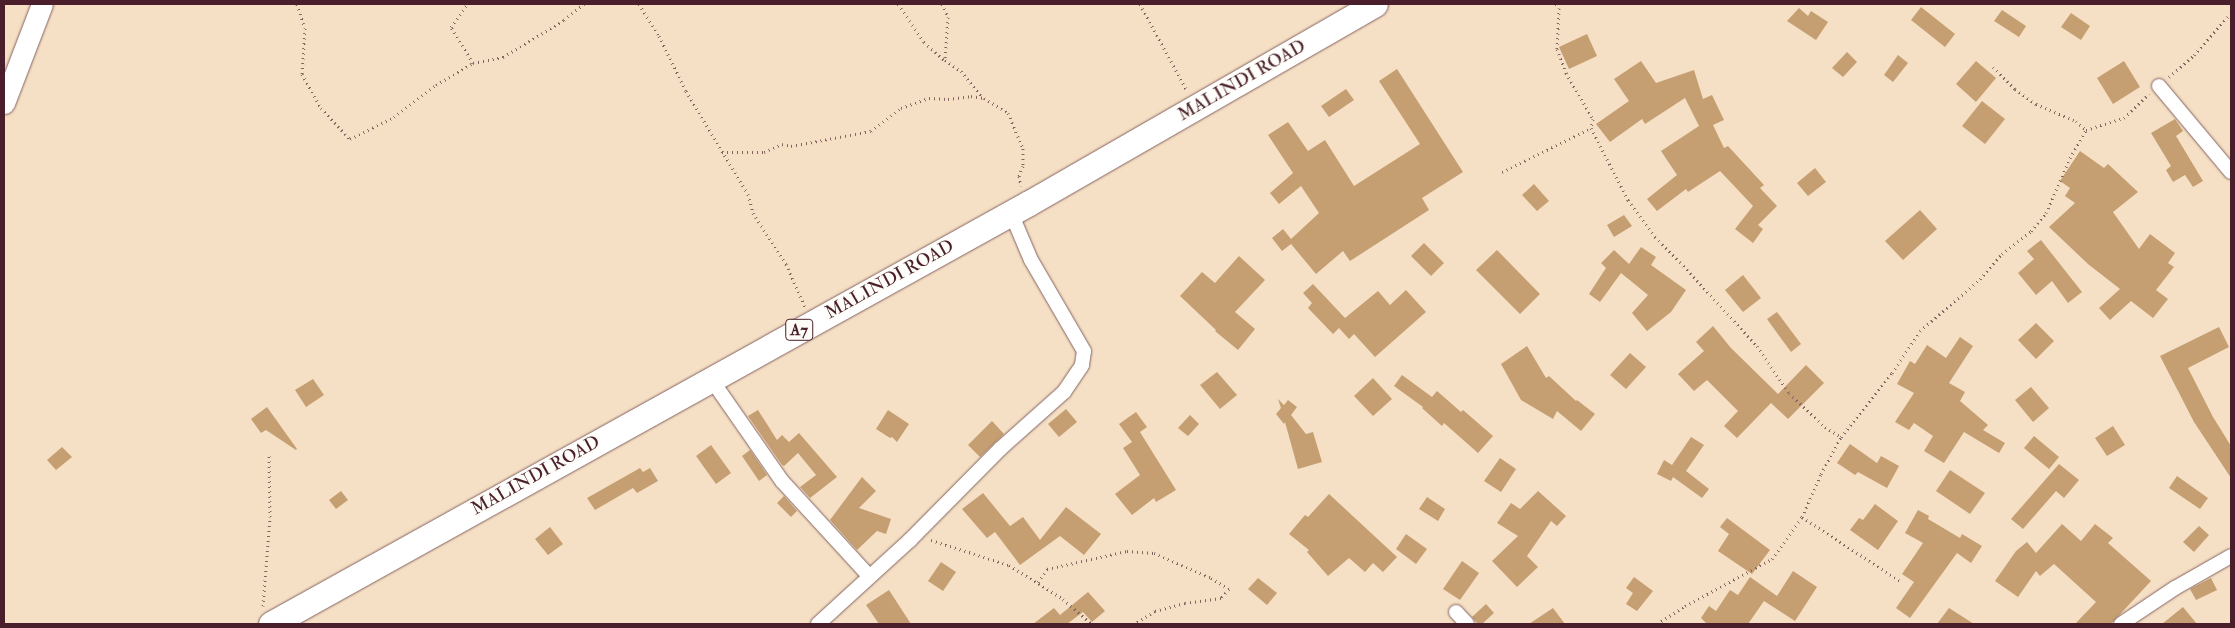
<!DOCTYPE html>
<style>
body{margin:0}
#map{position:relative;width:2235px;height:628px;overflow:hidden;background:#f5e0c5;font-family:"IM FELL Double Pica",serif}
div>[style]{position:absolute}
.building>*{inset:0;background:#c59f72}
.path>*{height:3px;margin-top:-1.5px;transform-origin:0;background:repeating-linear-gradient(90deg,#866361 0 1px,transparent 0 5px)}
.roads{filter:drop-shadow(0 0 1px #866361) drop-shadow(0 0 1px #866361)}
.street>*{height:14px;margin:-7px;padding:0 7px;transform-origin:7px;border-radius:7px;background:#fff}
.primary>*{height:21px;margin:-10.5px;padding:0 10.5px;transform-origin:10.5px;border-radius:10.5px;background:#fff}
.highway>*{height:25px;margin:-12.5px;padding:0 12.5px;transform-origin:12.5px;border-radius:12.5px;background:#fff}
span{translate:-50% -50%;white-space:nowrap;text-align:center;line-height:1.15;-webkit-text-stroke:4px #fdfcf7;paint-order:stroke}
.shield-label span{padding:1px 4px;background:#fdfcf7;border:1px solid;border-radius:4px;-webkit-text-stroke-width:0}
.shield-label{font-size:16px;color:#4a1f2b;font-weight:700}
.street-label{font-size:18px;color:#4a1f2b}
.frame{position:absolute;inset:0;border:5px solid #4a1f2b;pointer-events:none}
</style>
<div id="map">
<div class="building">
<i style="clip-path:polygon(1921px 7px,1955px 34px,1945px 47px,1911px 20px)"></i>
<i style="clip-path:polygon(1799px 8px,1808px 16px,1811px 11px,1828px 22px,1816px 40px,1787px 21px)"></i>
<i style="clip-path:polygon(2002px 10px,2026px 26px,2019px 37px,1994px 21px)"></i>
<i style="clip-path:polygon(2071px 13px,2090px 26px,2081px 40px,2061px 27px)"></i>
<i style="clip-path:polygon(1587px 34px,1597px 56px,1569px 69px,1559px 47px)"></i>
<i style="clip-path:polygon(1847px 52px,1857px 62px,1843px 77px,1832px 68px)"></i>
<i style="clip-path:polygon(1898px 55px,1908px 63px,1893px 82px,1884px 75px)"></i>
<i style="clip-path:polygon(1641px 61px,1656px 83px,1694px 70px,1703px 99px,1712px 95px,1724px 120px,1713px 125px,1724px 148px,1728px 146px,1764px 185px,1760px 188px,1777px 206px,1758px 225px,1763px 229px,1753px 243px,1735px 229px,1753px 206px,1720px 171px,1688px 192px,1686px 189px,1657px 211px,1647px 199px,1677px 175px,1661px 151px,1699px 126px,1685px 98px,1645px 124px,1642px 119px,1610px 142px,1596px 124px,1629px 101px,1614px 79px)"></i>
<i style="clip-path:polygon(1976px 61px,1996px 78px,1976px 102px,1956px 84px)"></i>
<i style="clip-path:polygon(2124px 61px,2140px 87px,2113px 104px,2097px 78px)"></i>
<i style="clip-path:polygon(1397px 69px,1463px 172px,1422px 198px,1429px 210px,1350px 261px,1343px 251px,1316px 274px,1291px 244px,1282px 251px,1272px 238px,1283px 229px,1291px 239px,1319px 213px,1301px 186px,1279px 204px,1270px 193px,1293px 173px,1268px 135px,1288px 122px,1308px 151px,1325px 140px,1354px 186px,1420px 144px,1379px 81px)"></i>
<i style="clip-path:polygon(1346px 89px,1354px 100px,1329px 117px,1321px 106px)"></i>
<i style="clip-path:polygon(1982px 101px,2005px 119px,1985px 144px,1962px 126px)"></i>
<i style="clip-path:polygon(2175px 119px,2183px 131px,2176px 136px,2203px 181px,2193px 187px,2185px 175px,2173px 182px,2166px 170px,2171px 166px,2151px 133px)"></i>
<i style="clip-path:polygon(2080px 151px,2104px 168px,2108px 164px,2138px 192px,2113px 212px,2139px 249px,2150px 234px,2175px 253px,2168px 263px,2174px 267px,2156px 290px,2168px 299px,2153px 318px,2131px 301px,2110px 320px,2099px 308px,2120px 289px,2088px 264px,2049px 227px,2075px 203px,2065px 196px,2070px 188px,2060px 181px)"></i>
<i style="clip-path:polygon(1815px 168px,1826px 182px,1808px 196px,1797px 183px)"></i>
<i style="clip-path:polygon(1534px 184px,1549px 201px,1537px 211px,1522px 195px)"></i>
<i style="clip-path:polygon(1920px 210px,1937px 229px,1903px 260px,1885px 241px)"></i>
<i style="clip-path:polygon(1624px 215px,1632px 226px,1614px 237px,1607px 225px)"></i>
<i style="clip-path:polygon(2041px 240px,2082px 292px,2068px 303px,2052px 281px,2036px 295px,2018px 273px,2034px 259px,2027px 251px)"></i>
<i style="clip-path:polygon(1424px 243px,1444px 263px,1431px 276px,1411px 256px)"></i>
<i style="clip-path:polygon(1641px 247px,1656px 257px,1651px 265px,1686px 290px,1671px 312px,1647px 331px,1632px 313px,1648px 295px,1621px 273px,1600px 302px,1589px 294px,1606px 268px,1601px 263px,1614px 250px,1629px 264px)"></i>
<i style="clip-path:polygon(1497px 250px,1540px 294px,1520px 314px,1476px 270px)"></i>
<i style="clip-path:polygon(1239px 256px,1265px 280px,1235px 312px,1255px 329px,1238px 350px,1215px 331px,1216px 330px,1180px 296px,1202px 272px,1215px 283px)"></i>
<i style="clip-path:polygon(1743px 275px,1761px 298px,1743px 312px,1725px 290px)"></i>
<i style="clip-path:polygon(1313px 284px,1345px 318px,1378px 291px,1390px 305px,1406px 290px,1426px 312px,1375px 357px,1354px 334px,1349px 339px,1339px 328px,1333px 334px,1308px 308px,1312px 303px,1303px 293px)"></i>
<i style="clip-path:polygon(1777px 312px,1801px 344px,1791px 352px,1767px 319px)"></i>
<i style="clip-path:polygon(2036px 323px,2054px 341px,2036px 359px,2018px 340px)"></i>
<i style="clip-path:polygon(1713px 326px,1731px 348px,1778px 394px,1806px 365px,1824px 383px,1788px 419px,1771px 403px,1737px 438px,1724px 426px,1738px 411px,1707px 380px,1694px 391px,1678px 374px,1704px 351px,1696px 342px)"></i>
<i style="clip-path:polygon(2219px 327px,2229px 347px,2188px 368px,2213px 417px,2231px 446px,2231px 478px,2194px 422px,2160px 356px)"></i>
<i style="clip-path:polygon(1960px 337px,1973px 346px,1949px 383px,1965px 392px,1960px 401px,1988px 425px,1983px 430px,2005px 443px,1999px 453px,1964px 432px,1944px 463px,1924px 451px,1933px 436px,1914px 423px,1909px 430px,1895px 422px,1914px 393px,1897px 384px,1910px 361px,1915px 364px,1927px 345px,1946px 358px)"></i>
<i style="clip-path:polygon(1527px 346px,1546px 378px,1549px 376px,1576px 401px,1577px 400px,1595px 414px,1581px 431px,1557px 411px,1553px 419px,1521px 400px,1501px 364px)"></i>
<i style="clip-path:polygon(1630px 353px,1646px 367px,1626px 389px,1610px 375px)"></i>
<i style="clip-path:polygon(1217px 372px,1237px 395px,1220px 409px,1200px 385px)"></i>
<i style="clip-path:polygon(1402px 375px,1432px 397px,1437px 391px,1461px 412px,1463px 410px,1493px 436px,1478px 453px,1444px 423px,1442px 426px,1422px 408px,1423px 407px,1394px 386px)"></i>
<i style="clip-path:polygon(1373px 378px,1392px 399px,1373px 416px,1354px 396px)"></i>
<i style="clip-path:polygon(313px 379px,324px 395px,306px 407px,295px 390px)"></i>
<i style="clip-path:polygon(2031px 387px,2049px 408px,2033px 422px,2015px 400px)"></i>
<i style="clip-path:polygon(1278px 399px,1284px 405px,1288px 400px,1297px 407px,1291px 415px,1306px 434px,1313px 432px,1322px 462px,1298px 469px,1285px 422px,1284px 424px,1276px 414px,1281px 408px)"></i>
<i style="clip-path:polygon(267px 407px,297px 449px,296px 450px,266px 430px,261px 433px,251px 419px)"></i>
<i style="clip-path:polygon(1066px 409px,1077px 422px,1059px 437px,1048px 424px)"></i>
<i style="clip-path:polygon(758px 410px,777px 440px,782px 435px,789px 442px,799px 433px,837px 477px,810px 498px,800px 487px,816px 475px,798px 453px,784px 466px,782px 465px,748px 416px)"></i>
<i style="clip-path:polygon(888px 410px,909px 424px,897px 442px,892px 437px,890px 438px,876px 429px)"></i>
<i style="clip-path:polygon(1136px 412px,1147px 427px,1140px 432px,1176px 490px,1156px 502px,1154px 498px,1132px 515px,1115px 494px,1140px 475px,1123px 448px,1132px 442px,1119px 424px)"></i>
<i style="clip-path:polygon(1190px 415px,1199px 424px,1188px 436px,1178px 428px)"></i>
<i style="clip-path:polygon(992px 421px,1004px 434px,980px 457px,968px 445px)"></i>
<i style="clip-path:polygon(2113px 426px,2125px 445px,2107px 456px,2095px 438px)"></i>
<i style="clip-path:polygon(2034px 436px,2059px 457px,2049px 469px,2024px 448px)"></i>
<i style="clip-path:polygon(1691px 437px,1704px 445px,1686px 471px,1709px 489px,1702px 498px,1673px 477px,1671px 481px,1657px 474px,1664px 460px,1672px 465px)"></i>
<i style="clip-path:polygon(1850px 444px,1877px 463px,1881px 456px,1899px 466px,1887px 488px,1858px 472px,1855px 475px,1837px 463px)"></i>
<i style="clip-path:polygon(711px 445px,731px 473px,716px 484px,696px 456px)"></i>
<i style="clip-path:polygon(62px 447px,72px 457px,56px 470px,47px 460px)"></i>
<i style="clip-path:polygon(750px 450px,767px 475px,759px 481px,742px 456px)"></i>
<i style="clip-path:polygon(1500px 458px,1516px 469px,1501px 492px,1484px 481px)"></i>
<i style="clip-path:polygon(2059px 464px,2079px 480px,2064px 498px,2056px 491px,2023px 529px,2011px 519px)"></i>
<i style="clip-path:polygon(640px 468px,643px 472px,650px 468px,658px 481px,637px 493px,633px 488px,595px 510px,587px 498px)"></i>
<i style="clip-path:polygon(1950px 470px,1985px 493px,1970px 514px,1936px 491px)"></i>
<i style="clip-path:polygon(2177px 476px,2208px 498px,2200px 509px,2169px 488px)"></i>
<i style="clip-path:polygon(862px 477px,876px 491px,859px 508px,891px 519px,886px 534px,877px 531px,857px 550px,830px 520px)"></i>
<i style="clip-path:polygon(341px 491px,348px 500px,336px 509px,329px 500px)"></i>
<i style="clip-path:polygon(1538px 491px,1566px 516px,1557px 526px,1551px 521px,1527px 556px,1538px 567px,1517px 587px,1492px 561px,1518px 536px,1497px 523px,1511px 503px,1520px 509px)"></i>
<i style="clip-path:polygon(983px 493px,1010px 526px,1023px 517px,1040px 540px,1066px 507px,1101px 534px,1084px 555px,1060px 536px,1020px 565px,995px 532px,987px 538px,962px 509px)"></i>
<i style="clip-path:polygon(1329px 494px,1397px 557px,1383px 572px,1373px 563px,1365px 572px,1349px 558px,1328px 576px,1307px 552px,1309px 550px,1289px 534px,1305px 515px,1308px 517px)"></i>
<i style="clip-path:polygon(784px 496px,797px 511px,791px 517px,777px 503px)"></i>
<i style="clip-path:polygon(1427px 497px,1445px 509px,1438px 521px,1419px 509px)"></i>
<i style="clip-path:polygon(1875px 504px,1898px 521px,1878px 550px,1850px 530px,1859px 518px,1863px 520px)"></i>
<i style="clip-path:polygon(1918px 510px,1929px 516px,1928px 519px,1960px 538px,1962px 534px,1982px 546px,1971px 563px,1957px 553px,1910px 618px,1896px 608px,1914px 582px,1902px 574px,1923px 543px,1905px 533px)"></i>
<i style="clip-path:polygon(1727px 518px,1770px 550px,1752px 574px,1718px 551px,1729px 534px,1720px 527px)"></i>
<i style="clip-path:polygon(2062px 524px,2081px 541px,2095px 524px,2113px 538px,2108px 543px,2151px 581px,2111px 624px,2075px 624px,2096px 602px,2054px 564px,2040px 576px,2036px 571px,2018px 597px,1995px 581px,2016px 551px,2027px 542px,2036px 553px)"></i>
<i style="clip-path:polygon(2199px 526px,2209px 535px,2194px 552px,2183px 542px)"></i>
<i style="clip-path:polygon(550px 527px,563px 544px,548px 555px,535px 539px)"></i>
<i style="clip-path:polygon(1406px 534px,1427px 549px,1416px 564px,1396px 549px)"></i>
<i style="clip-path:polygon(1462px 561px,1479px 573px,1460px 600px,1443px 589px)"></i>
<i style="clip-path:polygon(941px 562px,956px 572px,943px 591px,928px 581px)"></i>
<i style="clip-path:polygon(1793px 571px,1817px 587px,1795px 621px,1764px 601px,1748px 624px,1707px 624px,1701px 618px,1709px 606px,1716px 611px,1730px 590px,1738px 595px,1750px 577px,1777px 596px)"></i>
<i style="clip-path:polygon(1634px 577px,1653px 591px,1637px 611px,1626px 604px,1633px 593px,1626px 588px)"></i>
<i style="clip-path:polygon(1258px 578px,1277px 593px,1267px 605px,1248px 589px)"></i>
<i style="clip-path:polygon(2211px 578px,2217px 590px,2196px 600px,2190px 589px)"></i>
<i style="clip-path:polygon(889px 590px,911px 624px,879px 624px,866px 605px)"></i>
<i style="clip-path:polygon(1088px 592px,1105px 611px,1092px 622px,1083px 612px,1067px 624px,1033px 624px,1054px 608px,1060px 615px)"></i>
<i style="clip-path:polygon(1486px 604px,1494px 613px,1482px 624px,1478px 624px,1472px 617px)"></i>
<i style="clip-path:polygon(2183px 607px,2197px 624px,2162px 624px)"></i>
<i style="clip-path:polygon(1553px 608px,1565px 624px,1529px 624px)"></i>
<i style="clip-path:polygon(1949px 608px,1974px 624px,1937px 624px)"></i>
</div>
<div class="path">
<i style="left:297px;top:4px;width:25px;rotate:72deg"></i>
<i style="left:305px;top:28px;width:46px;rotate:93.7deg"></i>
<i style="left:302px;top:74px;width:39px;rotate:61deg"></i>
<i style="left:321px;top:108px;width:42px;rotate:46.9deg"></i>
<i style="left:350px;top:139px;width:49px;rotate:-26.6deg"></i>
<i style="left:394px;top:117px;width:53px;rotate:-37.3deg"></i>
<i style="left:436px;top:85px;width:43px;rotate:-30.7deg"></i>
<i style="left:473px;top:63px;width:42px;rotate:-121.4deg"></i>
<i style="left:451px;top:27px;width:28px;rotate:-55deg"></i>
<i style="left:639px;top:4px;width:38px;rotate:58deg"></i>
<i style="left:659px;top:36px;width:61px;rotate:63.9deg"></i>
<i style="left:686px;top:91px;width:120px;rotate:59deg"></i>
<i style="left:748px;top:194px;width:20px;rotate:75deg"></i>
<i style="left:753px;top:213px;width:61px;rotate:57.1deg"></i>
<i style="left:786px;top:264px;width:47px;rotate:66.2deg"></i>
<i style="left:898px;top:4px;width:46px;rotate:55.6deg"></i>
<i style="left:924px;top:42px;width:27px;rotate:42deg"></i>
<i style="left:942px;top:4px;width:14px;rotate:65deg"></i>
<i style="left:948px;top:17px;width:43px;rotate:94deg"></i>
<i style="left:945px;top:60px;width:19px;rotate:35deg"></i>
<i style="left:961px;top:71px;width:35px;rotate:51deg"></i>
<i style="left:1140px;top:4px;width:99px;rotate:61.6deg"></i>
<i style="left:1556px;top:4px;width:5px;rotate:53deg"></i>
<i style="left:1559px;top:8px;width:41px;rotate:92.8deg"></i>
<i style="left:1557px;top:49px;width:26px;rotate:69deg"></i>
<i style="left:1566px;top:73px;width:53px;rotate:59.6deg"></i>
<i style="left:1593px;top:119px;width:9px;rotate:103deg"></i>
<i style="left:1591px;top:128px;width:81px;rotate:62.8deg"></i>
<i style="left:1628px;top:200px;width:46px;rotate:53.9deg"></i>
<i style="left:1655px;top:237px;width:35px;rotate:45deg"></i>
<i style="left:1680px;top:262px;width:114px;rotate:47.5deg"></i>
<i style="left:1757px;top:346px;width:57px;rotate:55.8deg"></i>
<i style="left:1789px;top:393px;width:50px;rotate:43.4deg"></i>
<i style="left:1825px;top:427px;width:19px;rotate:32deg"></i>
<i style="left:473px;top:63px;width:31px;rotate:-11deg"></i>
<i style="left:503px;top:57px;width:71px;rotate:-31.2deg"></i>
<i style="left:564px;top:20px;width:26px;rotate:-39deg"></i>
<i style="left:1993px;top:67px;width:31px;rotate:45deg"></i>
<i style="left:2015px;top:89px;width:26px;rotate:36deg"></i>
<i style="left:2036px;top:104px;width:43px;rotate:23deg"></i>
<i style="left:2076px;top:121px;width:13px;rotate:42deg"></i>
<i style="left:2169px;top:77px;width:33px;rotate:-41deg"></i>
<i style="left:2194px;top:55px;width:56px;rotate:-48.6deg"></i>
<i style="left:722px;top:152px;width:42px"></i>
<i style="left:764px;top:152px;width:20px;rotate:-24deg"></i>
<i style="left:782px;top:144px;width:9px;rotate:13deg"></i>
<i style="left:791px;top:146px;width:81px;rotate:-10.6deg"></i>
<i style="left:871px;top:131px;width:38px;rotate:-37deg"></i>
<i style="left:901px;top:108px;width:30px;rotate:-20deg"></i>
<i style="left:929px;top:98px;width:19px;rotate:3deg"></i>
<i style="left:948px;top:99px;width:23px;rotate:-7deg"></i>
<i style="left:971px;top:96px;width:13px;rotate:9deg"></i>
<i style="left:984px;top:98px;width:28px;rotate:32deg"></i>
<i style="left:1008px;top:113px;width:38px;rotate:67deg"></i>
<i style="left:1023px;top:148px;width:18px;rotate:90deg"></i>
<i style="left:1023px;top:166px;width:11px;rotate:112deg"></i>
<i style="left:1019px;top:176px;width:10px;rotate:79deg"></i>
<i style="left:1502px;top:172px;width:99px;rotate:-26.3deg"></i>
<i style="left:1802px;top:517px;width:117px;rotate:33.1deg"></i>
<i style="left:931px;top:540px;width:82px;rotate:17.8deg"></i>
<i style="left:1009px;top:565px;width:64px;rotate:32.2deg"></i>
<i style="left:1063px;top:599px;width:38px;rotate:41deg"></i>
<i style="left:1038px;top:582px;width:16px;rotate:-55deg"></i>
<i style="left:1047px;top:569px;width:82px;rotate:-12.7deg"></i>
<i style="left:1127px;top:551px;width:27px;rotate:4deg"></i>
<i style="left:1154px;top:553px;width:62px;rotate:23.7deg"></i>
<i style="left:1211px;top:578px;width:21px;rotate:31deg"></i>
<i style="left:1229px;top:589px;width:12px;rotate:132deg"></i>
<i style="left:1221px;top:598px;width:36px;rotate:172deg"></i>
<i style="left:1185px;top:603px;width:31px;rotate:165deg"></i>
<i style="left:1155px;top:611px;width:25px;rotate:148deg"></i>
<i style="left:263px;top:606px;width:89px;rotate:-85.5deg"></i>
<i style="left:270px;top:517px;width:64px;rotate:-90.9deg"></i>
<i style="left:1657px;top:624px;width:33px;rotate:-33deg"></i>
<i style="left:1685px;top:606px;width:99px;rotate:-28.4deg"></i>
<i style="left:1772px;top:559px;width:52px;rotate:-54.5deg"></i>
<i style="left:1802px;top:517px;width:47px;rotate:-66.2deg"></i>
<i style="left:1821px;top:474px;width:42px;rotate:-61.6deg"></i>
<i style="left:1841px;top:437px;width:82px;rotate:-51.4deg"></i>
<i style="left:1892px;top:373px;width:50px;rotate:-56.3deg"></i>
<i style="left:1920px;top:331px;width:79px;rotate:-40.9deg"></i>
<i style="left:1980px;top:279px;width:33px;rotate:-49deg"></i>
<i style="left:2002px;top:254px;width:37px;rotate:-38deg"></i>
<i style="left:2031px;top:231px;width:23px;rotate:-50deg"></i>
<i style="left:2046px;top:213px;width:60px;rotate:-66.4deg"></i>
<i style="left:2070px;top:158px;width:32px;rotate:-60deg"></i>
<i style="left:2086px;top:130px;width:40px;rotate:-18deg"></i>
<i style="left:2124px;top:118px;width:35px;rotate:-44deg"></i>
</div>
<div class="roads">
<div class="street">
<i style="left:2159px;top:86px;width:112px;rotate:50.1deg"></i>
<i style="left:711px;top:379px;width:124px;rotate:55.2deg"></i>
<i style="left:782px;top:481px;width:129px;rotate:47.5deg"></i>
<i style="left:1456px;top:612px;width:16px;rotate:47deg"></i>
<i style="left:818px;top:624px;width:125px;rotate:-42.4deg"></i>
<i style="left:910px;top:540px;width:128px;rotate:-45.3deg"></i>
<i style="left:1000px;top:449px;width:86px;rotate:-41.7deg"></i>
<i style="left:1064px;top:392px;width:32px;rotate:-56deg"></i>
<i style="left:1082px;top:365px;width:14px;rotate:-82deg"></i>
<i style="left:1084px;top:351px;width:105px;rotate:-120.2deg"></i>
<i style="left:1031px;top:260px;width:51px;rotate:-113.1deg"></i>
<i style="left:2121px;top:624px;width:65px;rotate:-33.7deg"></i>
<i style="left:2175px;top:588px;width:64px;rotate:-29.7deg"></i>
</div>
<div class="primary">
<i style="left:4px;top:103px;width:106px;rotate:-69deg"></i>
</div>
<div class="highway">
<i style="left:271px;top:624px;width:867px;rotate:-29.05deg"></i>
<i style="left:1029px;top:203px;width:399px;rotate:-29.9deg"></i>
</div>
</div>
<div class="shield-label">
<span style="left:799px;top:330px">A7</span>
</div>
<div class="street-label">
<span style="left:1242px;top:81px;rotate:-30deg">MALINDI ROAD</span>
<span style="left:890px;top:280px;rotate:-29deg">MALINDI ROAD</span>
<span style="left:536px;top:476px;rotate:-29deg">MALINDI ROAD</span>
</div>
<div class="frame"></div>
</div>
